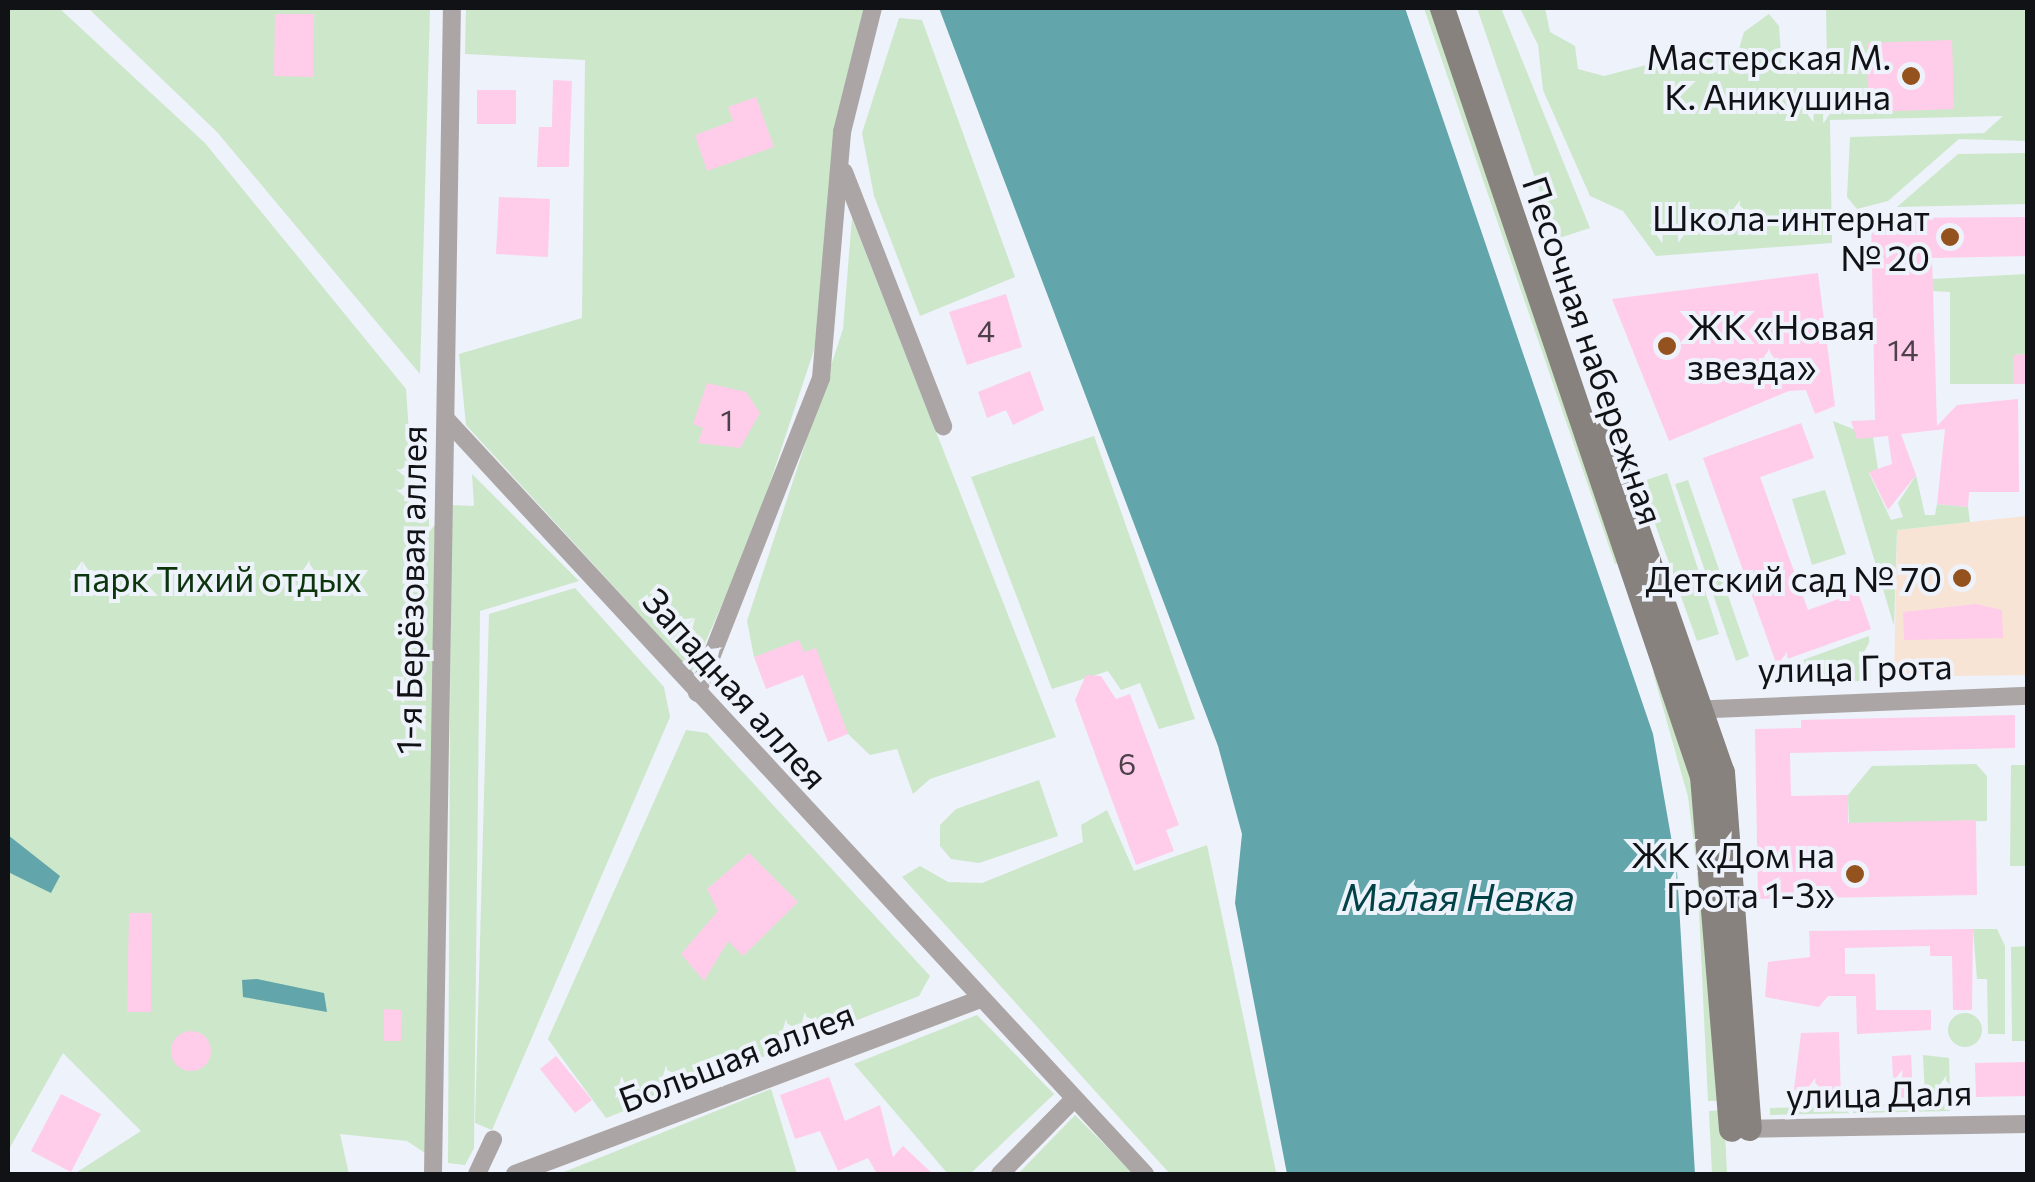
<!DOCTYPE html>
<meta charset="utf-8">
<style>
body{margin:0}
#map{position:relative;width:2035px;height:1182px;overflow:hidden;background:#eef2fb;font-family:Commissioner,sans-serif}
div>[style]{position:absolute}
.education>*{inset:0;background:#f8e4d5}
.green>*{inset:0;background:#cde7cb}
.round{border-radius:50%}
.water>*{inset:0;background:#62a5aa}
.building>*{inset:0;background:#ffccea}
.minor>*{height:18px;margin:-9px;padding:0 9px;transform-origin:9px;border-radius:9px;background:#aba6a5}
.secondary>*{height:25px;margin:-12.5px;padding:0 12.5px;transform-origin:12.5px;border-radius:12.5px;background:#88827f}
.dots>*{width:28px;height:28px;translate:-50% -50%;box-sizing:border-box;border:5px solid #eef2fb;border-radius:50%}
span{translate:-50% -50%;white-space:nowrap;text-align:center;line-height:1.15;-webkit-text-stroke:8px #eef2fb;paint-order:stroke}
.number-label{font-size:30px;color:#4c404a}
.number-label span{-webkit-text-stroke-width:0}
.poi-label{font-size:35px;color:#111215}
.right{translate:-100% -50%;text-align:right}
.left{translate:0 -50%;text-align:left}
.street-label{font-size:35px;color:#111215}
.park-label{font-size:35px;color:#0c340d}
.water-label{font-size:38px;color:#004246;font-style:italic}
.frame{position:absolute;inset:0;border:10px solid #111215;pointer-events:none}
</style>
<div id="map">
<div class="education">
<i style="clip-path:polygon(2026px 516px,2027px 675px,1894px 677px,1897px 530px)"></i>
</div>
<div class="green">
<i style="clip-path:polygon(8px 8px,59px 8px,205px 143px,406px 389px,414px 506px,429px 515px,429px 532px,438px 521px,425px 1153px,407px 1141px,340px 1134px,349px 1174px,74px 1174px,141px 1131px,63px 1053px,8px 1151px)"></i>
<i style="clip-path:polygon(88px 8px,430px 8px,420px 374px,217px 132px)"></i>
<i style="clip-path:polygon(466px 8px,867px 8px,817px 341px,751px 540px,692px 672px,466px 425px,459px 354px,582px 318px,585px 60px,465px 54px)"></i>
<i style="clip-path:polygon(1424px 8px,1433px 8px,1623px 562px,1615px 564px)"></i>
<i style="clip-path:polygon(1477px 8px,1501px 8px,1590px 228px,1556px 239px)"></i>
<i style="clip-path:polygon(1520px 8px,1545px 8px,1550px 32px,1575px 46px,1578px 69px,1604px 76px,1708px 49px,1736px 59px,1744px 32px,1769px 14px,1779px 26px,1782px 69px,1827px 65px,1826px 8px,2027px 8px,2027px 141px,1959px 139px,1888px 201px,1857px 209px,1847px 197px,1850px 137px,1984px 133px,2003px 116px,1830px 120px,1832px 243px,1656px 256px,1623px 211px,1590px 196px,1543px 90px,1538px 45px)"></i>
<i style="clip-path:polygon(899px 18px,922px 20px,1015px 277px,920px 316px,874px 196px,862px 133px)"></i>
<i style="clip-path:polygon(2027px 153px,2027px 204px,1897px 207px,1958px 154px)"></i>
<i style="clip-path:polygon(852px 218px,1056px 737px,930px 779px,913px 794px,897px 749px,870px 755px,848px 734px,804px 652px,754px 657px,747px 621px,843px 329px)"></i>
<i style="clip-path:polygon(2027px 274px,2027px 354px,2014px 355px,2014px 384px,1950px 384px,1950px 292px,1933px 291px,1932px 279px)"></i>
<i style="clip-path:polygon(1833px 421px,1873px 437px,1878px 469px,1869px 473px,1891px 520px,1903px 517px,1898px 503px,1916px 475px,1925px 515px,1935px 515px,1937px 504px,1968px 507px,1970px 522px,1897px 530px,1894px 626px)"></i>
<i style="clip-path:polygon(1094px 436px,1195px 719px,1159px 729px,1140px 683px,1121px 690px,1108px 671px,1052px 689px,971px 477px)"></i>
<i style="clip-path:polygon(1667px 473px,1719px 634px,1697px 641px,1640px 482px)"></i>
<i style="clip-path:polygon(472px 474px,579px 581px,480px 611px,474px 1148px,465px 1165px,448px 1163px,451px 505px,474px 506px)"></i>
<i style="clip-path:polygon(1688px 480px,1749px 656px,1736px 661px,1675px 484px)"></i>
<i style="clip-path:polygon(1825px 490px,1846px 554px,1812px 565px,1792px 499px)"></i>
<i style="clip-path:polygon(575px 588px,664px 687px,670px 717px,492px 1130px,475px 1123px,489px 614px)"></i>
<i style="clip-path:polygon(1869px 636px,1871px 681px,1784px 682px,1781px 668px)"></i>
<i style="clip-path:polygon(1662px 668px,1686px 737px,1724px 1101px,1708px 1101px,1697px 870px,1688px 797px,1653px 672px)"></i>
<i style="clip-path:polygon(686px 730px,707px 733px,930px 976px,919px 996px,606px 1118px,548px 1039px)"></i>
<i style="clip-path:polygon(1976px 764px,1987px 776px,1987px 821px,1849px 823px,1848px 795px,1872px 766px)"></i>
<i style="clip-path:polygon(2011px 765px,2027px 765px,2027px 866px,2010px 866px)"></i>
<i style="clip-path:polygon(1039px 780px,1058px 836px,979px 863px,951px 859px,940px 846px,940px 825px,956px 809px)"></i>
<i style="clip-path:polygon(1107px 810px,1134px 871px,1207px 845px,1276px 1172px,1170px 1174px,902px 877px,920px 866px,948px 882px,982px 883px,1083px 842px,1081px 825px)"></i>
<i style="clip-path:polygon(1973px 929px,1997px 929px,2005px 946px,2005px 1034px,1988px 1034px,1987px 979px,1977px 979px)"></i>
<i style="clip-path:polygon(2027px 946px,2027px 1041px,2012px 1041px,2011px 947px)"></i>
<i class="round" style="left:1948px;top:1013px;width:34px;height:34px"></i>
<i style="clip-path:polygon(977px 1015px,1054px 1094px,970px 1174px,948px 1174px,854px 1064px)"></i>
<i style="clip-path:polygon(1923px 1055px,1949px 1058px,1950px 1097px,1925px 1098px)"></i>
<i style="clip-path:polygon(771px 1089px,797px 1174px,563px 1174px,564px 1172px)"></i>
<i style="clip-path:polygon(1950px 1104px,1950px 1111px,1770px 1115px,1770px 1108px)"></i>
<i style="clip-path:polygon(1724px 1110px,1727px 1174px,1712px 1174px,1709px 1111px)"></i>
<i style="clip-path:polygon(1075px 1115px,1134px 1174px,1018px 1174px)"></i>
</div>
<div class="water">
<i style="clip-path:polygon(939px 8px,1405px 8px,1653px 734px,1677px 871px,1695px 1174px,1287px 1174px,1235px 903px,1242px 834px,1218px 746px)"></i>
<i style="clip-path:polygon(8px 835px,60px 876px,51px 893px,8px 872px)"></i>
<i style="clip-path:polygon(257px 979px,324px 993px,327px 1012px,243px 997px,242px 980px)"></i>
</div>
<div class="building">
<i style="clip-path:polygon(275px 14px,314px 14px,313px 77px,274px 76px)"></i>
<i style="clip-path:polygon(1952px 40px,1954px 109px,1869px 112px,1867px 43px)"></i>
<i style="clip-path:polygon(553px 80px,572px 81px,569px 167px,537px 167px,539px 127px,552px 127px)"></i>
<i style="clip-path:polygon(477px 90px,516px 90px,516px 124px,477px 124px)"></i>
<i style="clip-path:polygon(756px 97px,774px 147px,707px 171px,695px 135px,733px 121px,728px 107px)"></i>
<i style="clip-path:polygon(499px 197px,550px 199px,548px 257px,496px 254px)"></i>
<i style="clip-path:polygon(2028px 217px,2028px 256px,1932px 258px,1937px 426px,1957px 405px,2018px 399px,2019px 492px,1969px 492px,1968px 507px,1937px 504px,1945px 429px,1901px 434px,1916px 475px,1888px 510px,1869px 472px,1892px 464px,1888px 436px,1857px 439px,1851px 421px,1875px 420px,1871px 218px)"></i>
<i style="clip-path:polygon(1818px 273px,1835px 406px,1815px 414px,1806px 390px,1789px 391px,1669px 441px,1612px 299px)"></i>
<i style="clip-path:polygon(1006px 294px,1022px 347px,967px 365px,949px 312px)"></i>
<i style="clip-path:polygon(2028px 354px,2028px 384px,2014px 384px,2014px 355px)"></i>
<i style="clip-path:polygon(1030px 371px,1044px 410px,1013px 425px,1006px 410px,987px 418px,978px 392px)"></i>
<i style="clip-path:polygon(707px 383px,746px 392px,760px 413px,740px 448px,698px 443px,703px 428px,693px 424px)"></i>
<i style="clip-path:polygon(1801px 423px,1814px 458px,1760px 477px,1808px 610px,1858px 592px,1871px 629px,1776px 663px,1703px 458px)"></i>
<i style="clip-path:polygon(1976px 604px,2002px 610px,2003px 638px,1904px 640px,1903px 612px)"></i>
<i style="clip-path:polygon(799px 640px,804px 652px,816px 648px,848px 734px,828px 742px,803px 675px,766px 689px,754px 657px)"></i>
<i style="clip-path:polygon(1086px 675px,1101px 676px,1116px 699px,1130px 694px,1179px 825px,1166px 830px,1174px 851px,1136px 865px,1075px 700px)"></i>
<i style="clip-path:polygon(2015px 715px,2015px 748px,1790px 753px,1791px 796px,1848px 795px,1848px 823px,1976px 820px,1977px 895px,1758px 899px,1755px 729px,1801px 728px,1801px 720px)"></i>
<i style="clip-path:polygon(749px 853px,798px 902px,743px 956px,728px 941px,704px 981px,681px 954px,718px 911px,707px 889px)"></i>
<i style="clip-path:polygon(129px 913px,152px 913px,151px 1012px,127px 1012px)"></i>
<i style="clip-path:polygon(1973px 929px,1972px 1010px,1953px 1010px,1952px 956px,1930px 956px,1930px 946px,1845px 948px,1845px 974px,1875px 974px,1876px 1010px,1931px 1010px,1931px 1030px,1857px 1034px,1856px 996px,1828px 996px,1819px 1007px,1765px 997px,1768px 962px,1810px 957px,1809px 931px)"></i>
<i style="clip-path:polygon(384px 1009px,402px 1010px,401px 1041px,384px 1041px)"></i>
<i class="round" style="left:171px;top:1031px;width:40px;height:40px"></i>
<i style="clip-path:polygon(1839px 1032px,1841px 1099px,1802px 1100px,1794px 1089px,1801px 1033px)"></i>
<i style="clip-path:polygon(1911px 1055px,1913px 1097px,1894px 1098px,1892px 1056px)"></i>
<i style="clip-path:polygon(556px 1056px,592px 1100px,575px 1113px,540px 1069px)"></i>
<i style="clip-path:polygon(2028px 1062px,2028px 1096px,1976px 1097px,1975px 1063px)"></i>
<i style="clip-path:polygon(829px 1077px,845px 1121px,880px 1105px,893px 1157px,903px 1146px,933px 1174px,877px 1174px,868px 1158px,838px 1171px,820px 1131px,795px 1139px,780px 1095px)"></i>
<i style="clip-path:polygon(61px 1094px,101px 1114px,71px 1172px,31px 1151px)"></i>
</div>
<div class="minor">
<i style="left:844px;top:172px;width:273px;rotate:68.7deg"></i>
<i style="left:446px;top:419px;width:1029px;rotate:47.21deg"></i>
<i style="left:697px;top:693px;width:339px;rotate:-68.5deg"></i>
<i style="left:821px;top:378px;width:247px;rotate:-85.1deg"></i>
<i style="left:842px;top:132px;width:128px;rotate:-76deg"></i>
<i style="left:1689px;top:710px;width:339px;rotate:-2.4deg"></i>
<i style="left:1738px;top:1129px;width:290px;rotate:-1deg"></i>
<i style="left:433px;top:1174px;width:1166px;rotate:-89.07deg"></i>
<i style="left:477px;top:1174px;width:38px;rotate:-65deg"></i>
<i style="left:515px;top:1174px;width:497px;rotate:-20.6deg"></i>
<i style="left:1000px;top:1174px;width:105px;rotate:-45.4deg"></i>
</div>
<div class="secondary">
<i style="left:1442px;top:8px;width:811px;rotate:71.3deg"></i>
<i style="left:1702px;top:776px;width:354px;rotate:85.3deg"></i>
<i style="left:1604px;top:434px;width:358px;rotate:70.8deg"></i>
<i style="left:1722px;top:772px;width:357px;rotate:85.7deg"></i>
</div>
<div class="dots">
<i style="left:1911px;top:76px;background:#94531e"></i>
<i style="left:1950px;top:237px;background:#94531e"></i>
<i style="left:1667px;top:346px;background:#94531e"></i>
<i style="left:1962px;top:578px;background:#94531e"></i>
<i style="left:1855px;top:874px;background:#94531e"></i>
</div>
<div class="number-label">
<span style="left:986px;top:330px">4</span>
<span style="left:1903px;top:349px">14</span>
<span style="left:727px;top:419px">1</span>
<span style="left:1127px;top:763px">6</span>
</div>
<div class="poi-label">
<span class="right" style="left:1891px;top:76px">Мастерская М.<br>К. Аникушина</span>
<span class="right" style="left:1930px;top:237px">Школа-интернат<br>№ 20</span>
<span class="left" style="left:1687px;top:346px">ЖК «Новая<br>звезда»</span>
<span class="right" style="left:1942px;top:578px">Детский сад № 70</span>
<span class="right" style="left:1835px;top:874px">ЖК «Дом на<br>Грота 1-3»</span>
</div>
<div class="street-label">
<span style="left:1594px;top:350px;rotate:71deg">Песочная набережная</span>
<span style="left:410px;top:590px;rotate:-89deg">1-я Берёзовая аллея</span>
<span style="left:1855px;top:667px;rotate:-1deg">улица Грота</span>
<span style="left:736px;top:688px;rotate:48deg">Западная аллея</span>
<span style="left:736px;top:1056px;rotate:-21deg">Большая аллея</span>
<span style="left:1879px;top:1093px;rotate:-1deg">улица Даля</span>
</div>
<div class="park-label">
<span style="left:217px;top:578px">парк Тихий отдых</span>
</div>
<div class="water-label">
<span style="left:1458px;top:896px">Малая Невка</span>
</div>
<div class="frame"></div>
</div>
